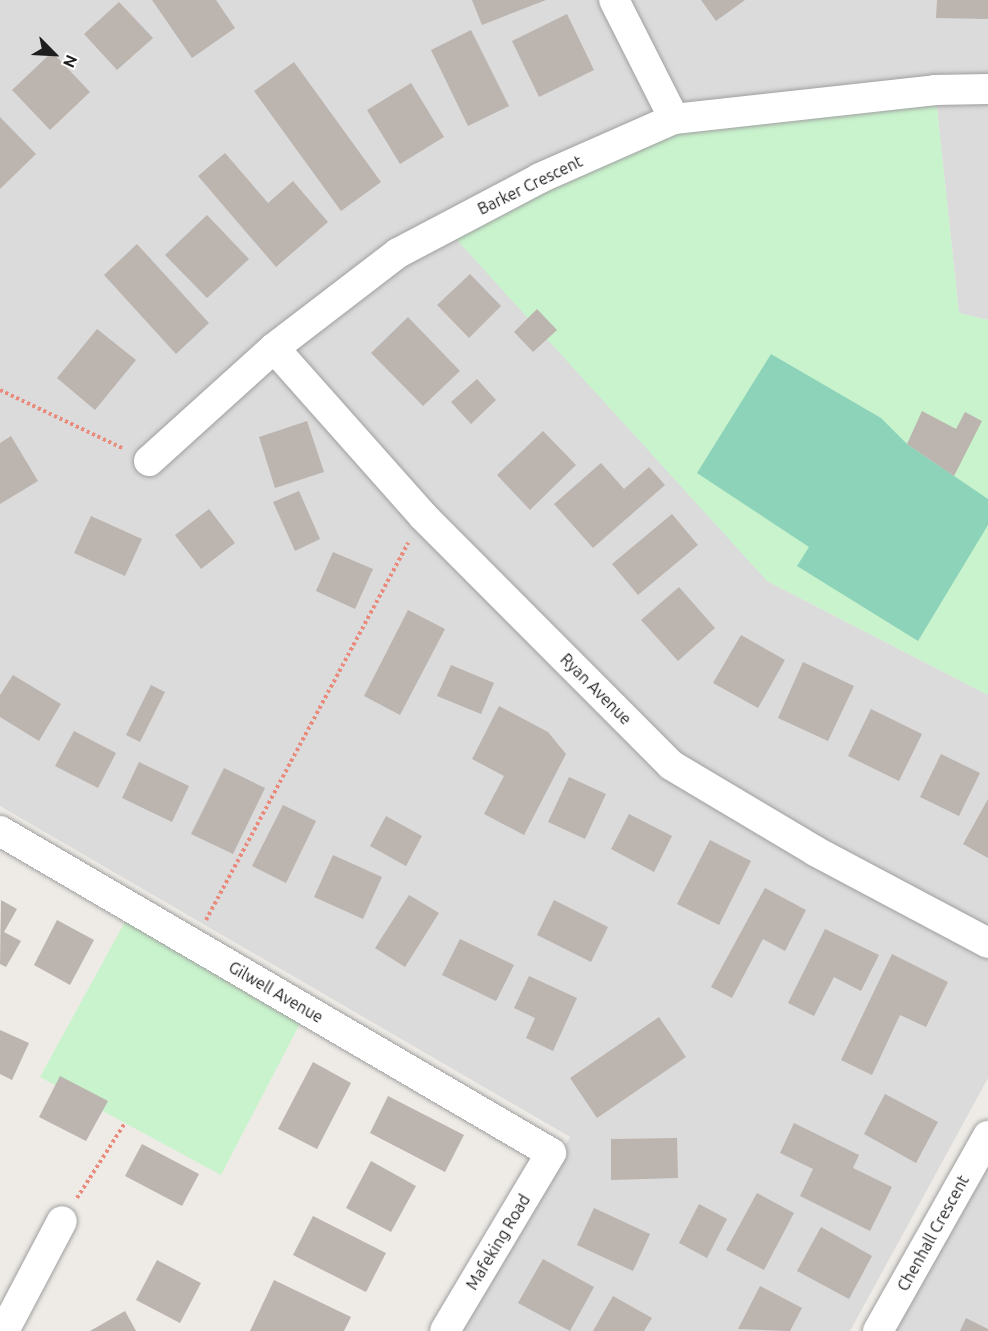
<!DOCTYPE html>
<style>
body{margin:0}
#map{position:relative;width:988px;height:1331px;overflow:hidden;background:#eeebe6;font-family:Ubuntu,sans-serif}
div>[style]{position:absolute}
.residential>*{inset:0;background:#dcdbdb}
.park>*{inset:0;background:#c8f3cc}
.pitch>*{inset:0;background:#8dd3ba}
.building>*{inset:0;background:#bbb4af}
.path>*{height:4px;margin-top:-2px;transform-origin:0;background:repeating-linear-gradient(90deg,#e88a7c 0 3px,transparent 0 6px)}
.roads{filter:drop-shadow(0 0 2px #9f9f9f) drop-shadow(0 0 2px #9f9f9f)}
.street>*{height:30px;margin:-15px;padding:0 15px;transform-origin:15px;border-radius:15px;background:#fff}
span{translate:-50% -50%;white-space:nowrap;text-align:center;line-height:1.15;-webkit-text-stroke:5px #fff;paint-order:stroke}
.street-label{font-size:16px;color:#1e1e1e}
.north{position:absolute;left:24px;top:24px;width:60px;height:60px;-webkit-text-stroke:4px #fff;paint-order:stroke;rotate:114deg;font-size:16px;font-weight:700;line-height:24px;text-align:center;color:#1e1e1e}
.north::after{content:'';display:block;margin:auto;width:21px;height:27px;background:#1e1e1e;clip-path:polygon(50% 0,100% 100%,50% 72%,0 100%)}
</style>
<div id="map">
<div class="residential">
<i style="clip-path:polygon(0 0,988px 0,988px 320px,959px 313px,935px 90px,767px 581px,988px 695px,988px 1078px,850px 1331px,460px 1331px,570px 1137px,0 806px)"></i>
<i style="clip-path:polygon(988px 1139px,988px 1331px,882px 1331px)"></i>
</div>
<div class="park">
<i style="clip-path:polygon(935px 90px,959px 313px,988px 320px,988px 695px,767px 581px,446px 228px,674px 119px)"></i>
<i style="clip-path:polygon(132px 909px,307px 1010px,221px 1175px,40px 1077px)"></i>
</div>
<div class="pitch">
<i style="clip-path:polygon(771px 354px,881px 418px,907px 444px,988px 499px,988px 525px,918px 641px,797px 566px,809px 547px,697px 473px)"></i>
</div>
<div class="building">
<i style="clip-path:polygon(152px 0,216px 0,235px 28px,192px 58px)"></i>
<i style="clip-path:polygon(472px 0,546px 0,482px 25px)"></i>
<i style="clip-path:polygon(701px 0,745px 0,716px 21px)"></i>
<i style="clip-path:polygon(937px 0,988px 0,988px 19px,936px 18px)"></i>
<i style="clip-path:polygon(119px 2px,153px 38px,117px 70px,84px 34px)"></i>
<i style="clip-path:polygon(567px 14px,594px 70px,539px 97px,512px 41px)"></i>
<i style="clip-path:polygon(471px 30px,509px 106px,468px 126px,431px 50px)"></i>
<i style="clip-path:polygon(52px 52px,90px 92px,50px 130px,12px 90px)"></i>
<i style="clip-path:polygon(294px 62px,381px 182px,341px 211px,254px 91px)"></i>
<i style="clip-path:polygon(411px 83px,444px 137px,400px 164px,367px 110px)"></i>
<i style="clip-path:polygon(0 117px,36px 154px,0 189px)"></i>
<i style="clip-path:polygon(225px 153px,268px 203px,293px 181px,328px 222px,276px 267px,198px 176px)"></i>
<i style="clip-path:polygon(207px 215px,249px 259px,207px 298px,165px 255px)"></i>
<i style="clip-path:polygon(137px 244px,209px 323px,176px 354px,104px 275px)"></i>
<i style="clip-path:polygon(470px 274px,501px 306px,469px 338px,437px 305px)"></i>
<i style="clip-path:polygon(537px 309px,557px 330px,533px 352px,514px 332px)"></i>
<i style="clip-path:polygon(408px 317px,460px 371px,423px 406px,371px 353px)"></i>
<i style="clip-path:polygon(97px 329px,136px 360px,95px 410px,57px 378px)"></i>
<i style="clip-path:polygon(477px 379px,496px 400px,471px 424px,451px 402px)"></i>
<i style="clip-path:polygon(922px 411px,956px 429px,965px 412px,982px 421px,954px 476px,907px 444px)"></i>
<i style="clip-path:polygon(307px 421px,324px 472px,275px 488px,259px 437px)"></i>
<i style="clip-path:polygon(543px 431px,576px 465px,530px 510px,497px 475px)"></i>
<i style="clip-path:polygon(11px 436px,38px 481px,0 504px,0 443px)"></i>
<i style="clip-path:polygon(601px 463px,624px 489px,649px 467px,665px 485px,593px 548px,554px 504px)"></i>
<i style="clip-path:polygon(299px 491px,320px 539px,295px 551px,273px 502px)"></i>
<i style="clip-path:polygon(209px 509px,235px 543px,201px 569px,175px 535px)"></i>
<i style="clip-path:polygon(672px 514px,698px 545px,638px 595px,612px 564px)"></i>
<i style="clip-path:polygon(91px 516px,142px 539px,125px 576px,74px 553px)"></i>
<i style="clip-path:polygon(333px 552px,373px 569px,355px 609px,316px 591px)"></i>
<i style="clip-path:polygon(679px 587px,715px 628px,678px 661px,641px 620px)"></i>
<i style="clip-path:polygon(408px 610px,445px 629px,400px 715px,364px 696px)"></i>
<i style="clip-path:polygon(741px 635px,785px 660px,758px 708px,713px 683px)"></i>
<i style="clip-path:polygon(803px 662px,854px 686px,828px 741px,778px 718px)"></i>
<i style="clip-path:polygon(451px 665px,494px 683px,481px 714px,437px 696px)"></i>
<i style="clip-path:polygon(13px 675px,61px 704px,39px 741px,0 717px,0 695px)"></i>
<i style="clip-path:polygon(151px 685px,165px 692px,140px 742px,126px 735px)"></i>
<i style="clip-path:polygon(499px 706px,548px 732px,566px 754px,524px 835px,484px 814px,504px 776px,472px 759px)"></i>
<i style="clip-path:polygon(871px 709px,922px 734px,899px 781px,848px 756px)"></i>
<i style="clip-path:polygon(74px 731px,116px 753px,98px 788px,55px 766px)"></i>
<i style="clip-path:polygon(941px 754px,980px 773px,959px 816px,920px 797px)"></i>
<i style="clip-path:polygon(139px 762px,189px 786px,172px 822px,122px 798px)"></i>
<i style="clip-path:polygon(224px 768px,265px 788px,233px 854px,191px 834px)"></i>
<i style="clip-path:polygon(569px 777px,606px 794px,585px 839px,548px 822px)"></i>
<i style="clip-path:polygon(988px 799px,988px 858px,963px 844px)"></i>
<i style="clip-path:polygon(283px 805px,316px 821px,286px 883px,252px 866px)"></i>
<i style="clip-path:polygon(629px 814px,672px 836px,654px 872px,611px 849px)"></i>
<i style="clip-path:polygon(386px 816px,422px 836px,406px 866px,370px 846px)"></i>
<i style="clip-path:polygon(710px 840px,751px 861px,719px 925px,677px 904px)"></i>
<i style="clip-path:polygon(333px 855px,382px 877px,363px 919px,314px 897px)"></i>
<i style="clip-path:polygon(765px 888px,806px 910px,785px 951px,763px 939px,732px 998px,711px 987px)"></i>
<i style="clip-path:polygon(409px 895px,439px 913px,405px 967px,375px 948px)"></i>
<i style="clip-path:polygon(1px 900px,17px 909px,4px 932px,21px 941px,6px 967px,0 964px)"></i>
<i style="clip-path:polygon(554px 900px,608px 927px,591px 962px,537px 935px)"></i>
<i style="clip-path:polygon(57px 920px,94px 940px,70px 985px,34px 965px)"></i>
<i style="clip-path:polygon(825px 929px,879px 955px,861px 991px,834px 977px,814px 1016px,788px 1003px)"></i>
<i style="clip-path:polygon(460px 939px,514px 965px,496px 1001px,442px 975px)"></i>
<i style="clip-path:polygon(892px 954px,948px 982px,926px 1027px,900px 1015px,872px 1075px,841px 1060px)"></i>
<i style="clip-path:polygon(529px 976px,577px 998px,553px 1051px,526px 1038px,535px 1018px,514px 1008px)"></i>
<i style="clip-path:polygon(659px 1017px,686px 1057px,597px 1118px,570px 1078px)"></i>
<i style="clip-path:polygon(0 1030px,29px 1043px,12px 1080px,0 1074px)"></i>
<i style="clip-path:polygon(313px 1062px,351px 1083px,317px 1149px,278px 1129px)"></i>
<i style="clip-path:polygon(60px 1076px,108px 1101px,86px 1141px,39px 1117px)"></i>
<i style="clip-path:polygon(885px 1094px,938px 1122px,916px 1163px,864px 1134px)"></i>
<i style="clip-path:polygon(388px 1096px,464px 1135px,445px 1172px,370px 1133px)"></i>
<i style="clip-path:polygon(794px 1123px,859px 1155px,853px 1168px,892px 1187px,870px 1231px,800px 1196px,813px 1169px,780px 1153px)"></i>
<i style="clip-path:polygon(677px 1138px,678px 1178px,611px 1180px,611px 1139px)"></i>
<i style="clip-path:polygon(142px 1144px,199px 1174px,182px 1206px,125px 1176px)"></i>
<i style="clip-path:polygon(371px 1161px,416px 1186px,391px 1232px,346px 1208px)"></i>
<i style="clip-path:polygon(757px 1193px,794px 1213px,764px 1270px,726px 1250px)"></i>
<i style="clip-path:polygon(699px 1204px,727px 1219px,707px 1258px,679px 1243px)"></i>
<i style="clip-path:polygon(594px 1208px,650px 1234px,633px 1271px,577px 1245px)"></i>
<i style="clip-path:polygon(313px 1216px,386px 1253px,366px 1292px,293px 1255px)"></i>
<i style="clip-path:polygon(821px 1227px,872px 1256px,849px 1299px,797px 1271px)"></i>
<i style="clip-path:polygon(543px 1259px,594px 1287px,570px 1331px,518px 1303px)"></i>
<i style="clip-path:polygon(157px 1260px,201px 1283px,180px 1323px,136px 1300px)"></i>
<i style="clip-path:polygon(274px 1280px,351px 1317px,344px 1331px,250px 1331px)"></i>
<i style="clip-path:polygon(760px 1286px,802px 1308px,790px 1331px,738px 1329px)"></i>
<i style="clip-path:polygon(613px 1296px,652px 1318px,644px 1331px,593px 1331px)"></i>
<i style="clip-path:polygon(125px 1311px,136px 1331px,90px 1331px)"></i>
<i style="clip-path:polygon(966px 1318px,988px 1329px,988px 1331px,960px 1331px)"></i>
</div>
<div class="path">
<i style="left:0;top:390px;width:137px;rotate:25.4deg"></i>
<i style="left:206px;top:920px;width:428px;rotate:-61.8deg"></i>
<i style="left:77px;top:1198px;width:89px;rotate:-57.4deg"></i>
</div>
<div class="roads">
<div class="street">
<i style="left:614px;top:0;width:133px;rotate:63.2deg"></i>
<i style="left:274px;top:348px;width:225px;rotate:48.4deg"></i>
<i style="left:423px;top:516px;width:351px;rotate:45.1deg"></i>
<i style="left:671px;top:765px;width:168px;rotate:30.8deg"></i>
<i style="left:815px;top:851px;width:196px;rotate:28deg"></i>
<i style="left:149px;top:461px;width:169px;rotate:-42.1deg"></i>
<i style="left:274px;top:348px;width:156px;rotate:-37.5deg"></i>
<i style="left:398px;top:253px;width:161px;rotate:-27.8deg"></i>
<i style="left:540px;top:178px;width:146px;rotate:-23.8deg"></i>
<i style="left:674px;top:119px;width:263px;rotate:-6.3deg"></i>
<i style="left:935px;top:90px;width:53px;rotate:-1.1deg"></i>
<i style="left:0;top:831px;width:638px;rotate:30.3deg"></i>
<i style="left:551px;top:1153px;width:207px;rotate:120.8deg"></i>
<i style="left:4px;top:1331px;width:124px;rotate:-62.2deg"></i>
<i style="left:878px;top:1331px;width:224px;rotate:-60.6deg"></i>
</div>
</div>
<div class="street-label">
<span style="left:530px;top:185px;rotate:-26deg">Barker Crescent</span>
<span style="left:596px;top:689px;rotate:45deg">Ryan Avenue</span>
<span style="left:276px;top:992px;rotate:30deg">Gilwell Avenue</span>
<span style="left:933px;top:1233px;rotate:-61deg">Chenhall Crescent</span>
<span style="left:498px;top:1242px;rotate:-59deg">Mafeking Road</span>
</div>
<div class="north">N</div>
</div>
